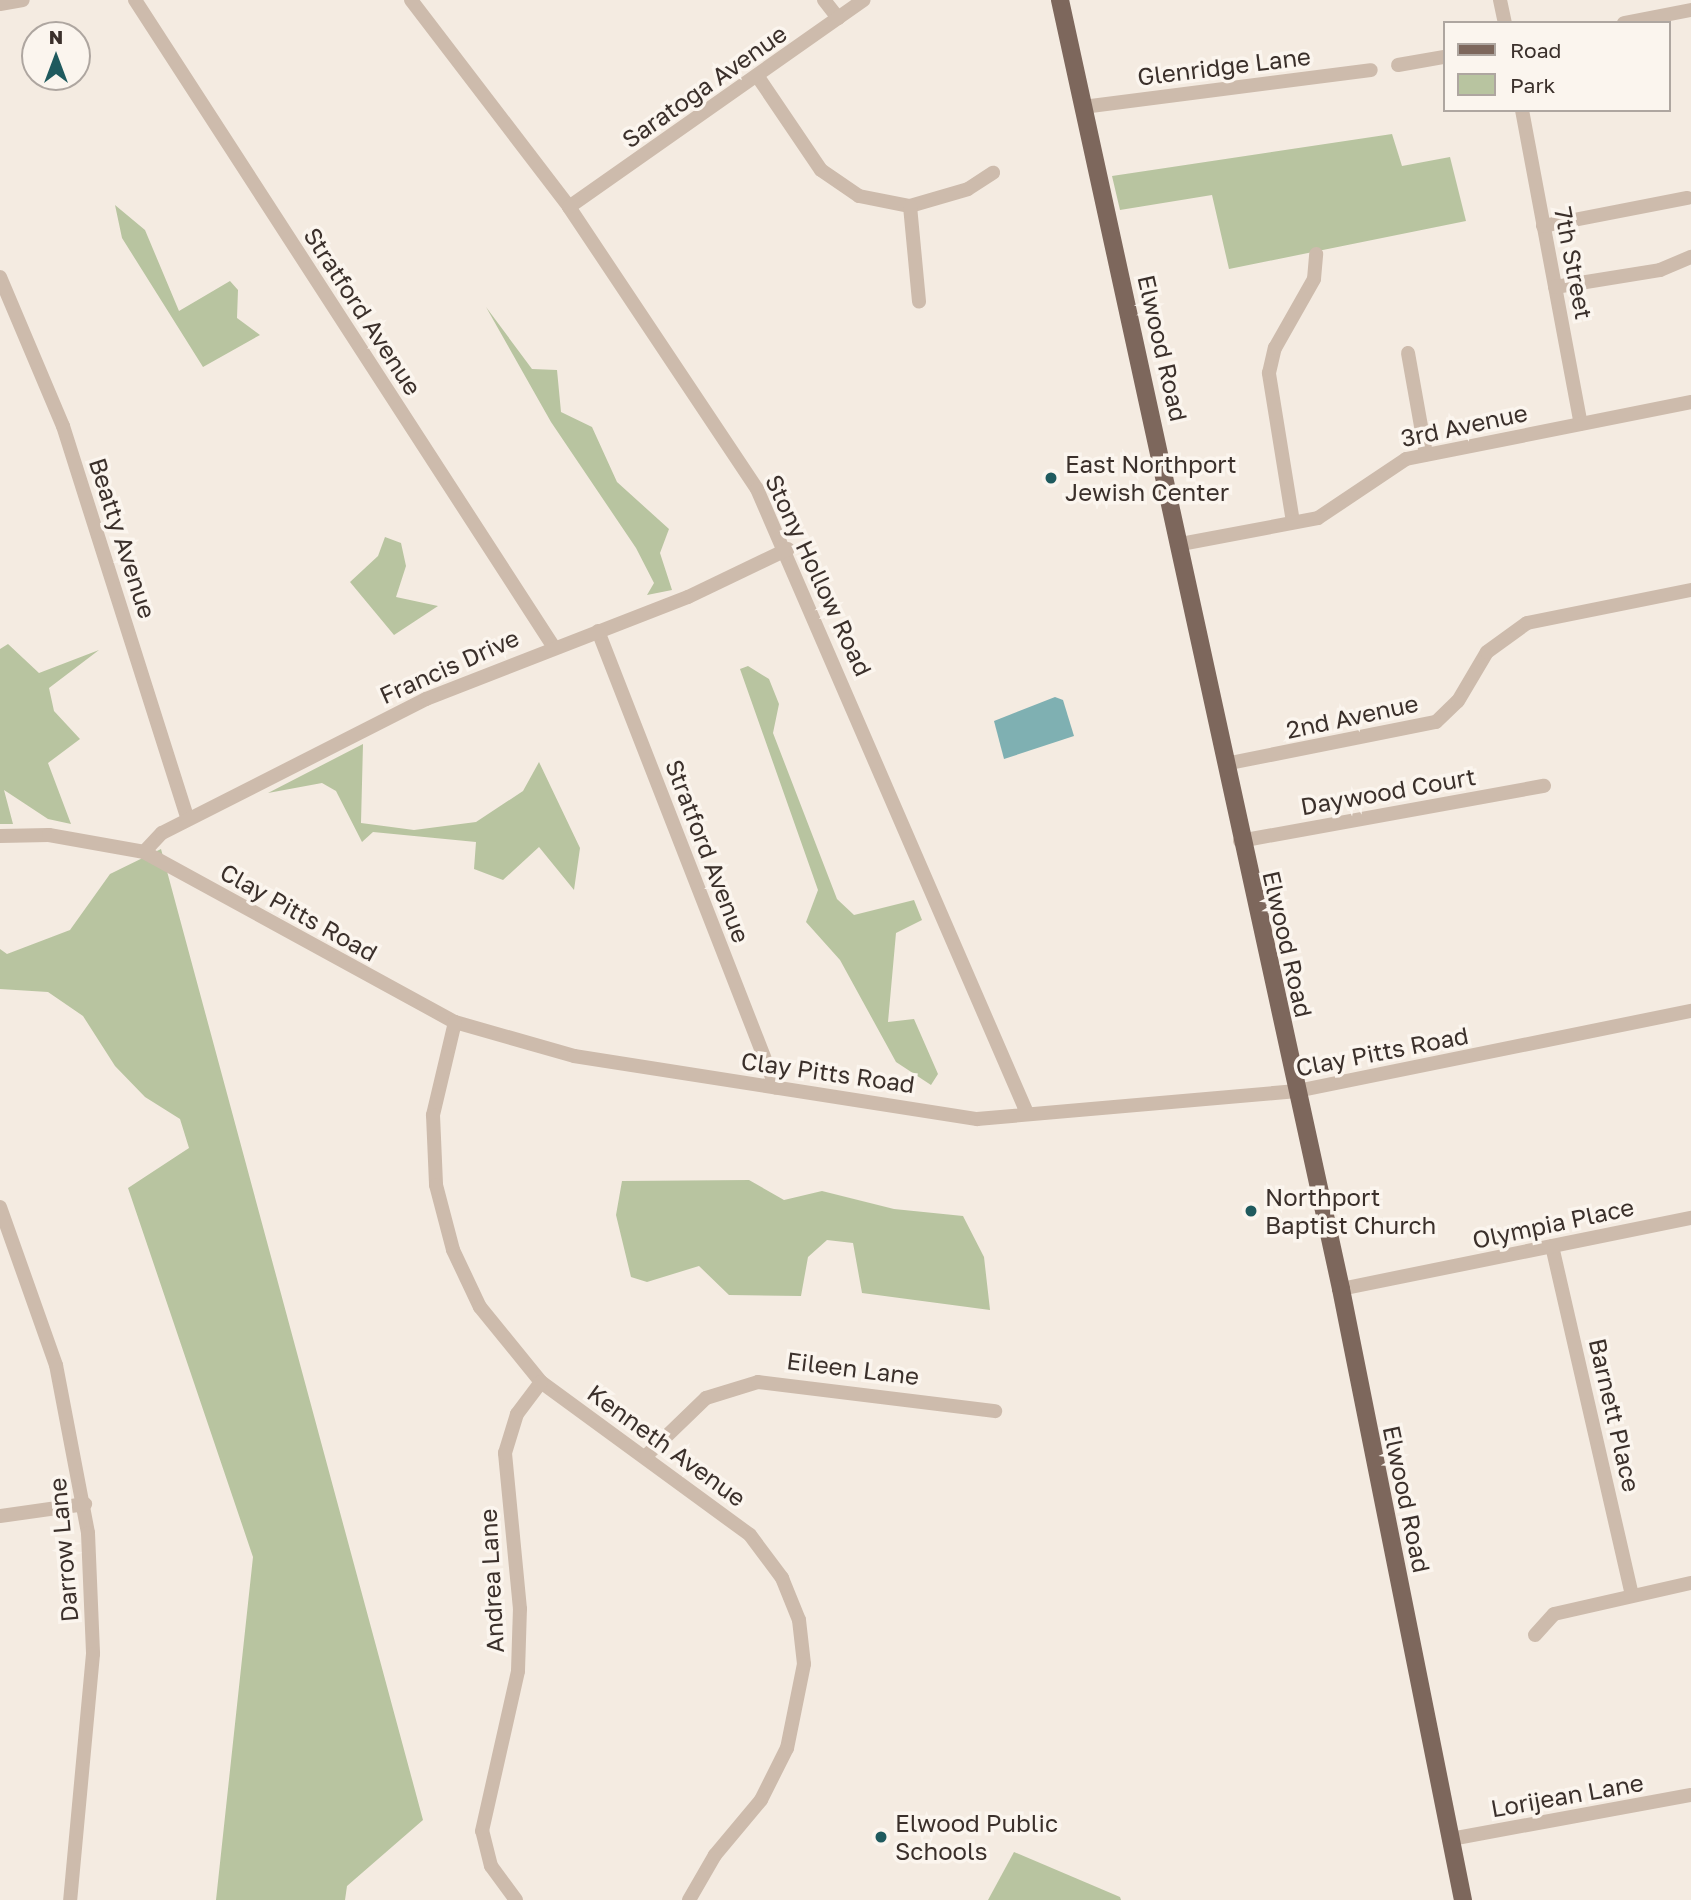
<!DOCTYPE html>
<style>
body{margin:0}
#map{position:relative;width:1691px;height:1900px;overflow:hidden;background:#f4ebe1;font-family:"Golos Text",sans-serif}
div>[style]{position:absolute}
.green>*{inset:0;background:#b8c4a0}
.water>*{inset:0;background:#7fb0b2}
.minor>*{height:14px;margin:-7px;padding:0 7px;transform-origin:7px;border-radius:7px;background:#cdbbac}
.major>*{height:18px;margin:-9px;padding:0 9px;transform-origin:9px;border-radius:9px;background:#7d675c}
.dots>*{width:19px;height:19px;translate:-50% -50%;box-sizing:border-box;border:4px solid #fbf5ee;border-radius:50%}
span{translate:-50% -50%;white-space:nowrap;text-align:center;line-height:1.15;-webkit-text-stroke:7px #fbf5ee;paint-order:stroke}
.street-label{font-size:24px;color:#3b302b}
.poi-label{font-size:24px;color:#3b302b}
.left{translate:0 -50%;text-align:left}
.legend{position:absolute;left:1443px;top:21px;width:228px;height:91px;box-sizing:border-box;background:#fbf5ee;border:2px solid #aea6a0;margin:0;padding:9px 12px;list-style:none;font-size:21px;color:#3b302b}
.legend li{display:flex;align-items:center;gap:14px;height:35px}
.legend b{width:35px;border:2px solid #aea6a0}
.north{position:absolute;left:21px;top:21px;width:70px;height:70px;box-sizing:border-box;background:#fbf5ee;border:2px solid #aea6a0;border-radius:50%;rotate:0deg;font-size:19px;font-weight:700;line-height:28px;text-align:center;color:#3b302b}
.north::after{content:'';display:block;margin:auto;width:24px;height:32px;background:#1f5a5e;clip-path:polygon(50% 0,100% 100%,50% 72%,0 100%)}
</style>
<div id="map">
<div class="green">
<i style="clip-path:polygon(1392px 134px,1402px 166px,1450px 157px,1466px 221px,1229px 269px,1212px 195px,1120px 210px,1112px 176px)"></i>
<i style="clip-path:polygon(115px 205px,145px 230px,179px 311px,230px 281px,238px 290px,237px 318px,260px 335px,203px 367px,122px 238px)"></i>
<i style="clip-path:polygon(486px 307px,532px 369px,557px 370px,561px 412px,592px 427px,617px 482px,669px 529px,660px 553px,672px 590px,647px 595px,654px 583px,636px 548px,551px 422px)"></i>
<i style="clip-path:polygon(385px 537px,401px 543px,406px 566px,396px 597px,438px 606px,394px 635px,350px 582px,378px 556px)"></i>
<i style="clip-path:polygon(8px 644px,39px 673px,99px 650px,49px 688px,54px 711px,80px 739px,48px 763px,71px 824px,48px 819px,4px 790px,13px 824px,0 824px,0 649px)"></i>
<i style="clip-path:polygon(748px 666px,769px 679px,779px 704px,773px 733px,837px 899px,854px 915px,914px 900px,922px 920px,896px 933px,888px 1022px,914px 1019px,938px 1074px,931px 1085px,896px 1062px,840px 960px,806px 922px,818px 890px,740px 669px)"></i>
<i style="clip-path:polygon(363px 744px,361px 823px,414px 830px,476px 822px,523px 791px,539px 762px,580px 848px,574px 890px,539px 847px,503px 880px,474px 869px,476px 842px,373px 832px,362px 842px,336px 791px,322px 783px,268px 793px)"></i>
<i style="clip-path:polygon(161px 849px,423px 1820px,347px 1886px,345px 1900px,216px 1900px,253px 1557px,128px 1188px,189px 1148px,180px 1119px,145px 1097px,115px 1066px,83px 1016px,48px 992px,0 989px,0 949px,7px 954px,70px 930px,110px 874px)"></i>
<i style="clip-path:polygon(749px 1180px,784px 1200px,822px 1191px,894px 1209px,963px 1216px,984px 1257px,990px 1310px,862px 1293px,853px 1243px,827px 1240px,808px 1257px,801px 1296px,729px 1295px,699px 1266px,647px 1282px,631px 1277px,616px 1215px,622px 1181px)"></i>
<i style="clip-path:polygon(1014px 1852px,1120px 1897px,1121px 1900px,988px 1900px)"></i>
</div>
<div class="water">
<i style="clip-path:polygon(1055px 697px,1063px 700px,1074px 736px,1004px 759px,994px 721px)"></i>
</div>
<div class="minor">
<i style="left:135px;top:0;width:769px;rotate:57.09deg"></i>
<i style="left:411px;top:0;width:260px;rotate:52.6deg"></i>
<i style="left:569px;top:207px;width:339px;rotate:56.3deg"></i>
<i style="left:757px;top:489px;width:680px;rotate:66.6deg"></i>
<i style="left:824px;top:0;width:23px;rotate:52deg"></i>
<i style="left:1500px;top:0;width:24px;rotate:78deg"></i>
<i style="left:0;top:4px;width:23px;rotate:-10deg"></i>
<i style="left:1624px;top:23px;width:68px;rotate:-11deg"></i>
<i style="left:1398px;top:65px;width:47px;rotate:-9.9deg"></i>
<i style="left:758px;top:77px;width:112px;rotate:55.9deg"></i>
<i style="left:821px;top:170px;width:46px;rotate:34.4deg"></i>
<i style="left:859px;top:196px;width:52px;rotate:11.1deg"></i>
<i style="left:910px;top:206px;width:60px;rotate:-16.3deg"></i>
<i style="left:968px;top:189px;width:30px;rotate:-33deg"></i>
<i style="left:1083px;top:107px;width:290px;rotate:-7.3deg"></i>
<i style="left:1522px;top:110px;width:319px;rotate:79.4deg"></i>
<i style="left:910px;top:206px;width:96px;rotate:84.6deg"></i>
<i style="left:569px;top:207px;width:360px;rotate:-35.1deg"></i>
<i style="left:1543px;top:226px;width:147px;rotate:-11deg"></i>
<i style="left:0;top:277px;width:162px;rotate:67.1deg"></i>
<i style="left:63px;top:426px;width:412px;rotate:72.4deg"></i>
<i style="left:1555px;top:287px;width:106px;rotate:-9.2deg"></i>
<i style="left:1660px;top:270px;width:34px;rotate:-23deg"></i>
<i style="left:1408px;top:353px;width:103px;rotate:79.9deg"></i>
<i style="left:1293px;top:522px;width:151px;rotate:-99.2deg"></i>
<i style="left:1269px;top:373px;width:26px;rotate:-77deg"></i>
<i style="left:1275px;top:348px;width:79px;rotate:-60.5deg"></i>
<i style="left:1314px;top:279px;width:25px;rotate:-85deg"></i>
<i style="left:1181px;top:544px;width:139px;rotate:-10.7deg"></i>
<i style="left:1318px;top:518px;width:106px;rotate:-33.8deg"></i>
<i style="left:1406px;top:459px;width:291px;rotate:-11.3deg"></i>
<i style="left:598px;top:631px;width:490px;rotate:68.7deg"></i>
<i style="left:1225px;top:764px;width:215px;rotate:-11.3deg"></i>
<i style="left:1436px;top:722px;width:30px;rotate:-44deg"></i>
<i style="left:1458px;top:701px;width:57px;rotate:-59.4deg"></i>
<i style="left:1487px;top:652px;width:49px;rotate:-35.9deg"></i>
<i style="left:1527px;top:623px;width:167px;rotate:-11.4deg"></i>
<i style="left:0;top:836px;width:49px;rotate:-1.2deg"></i>
<i style="left:49px;top:835px;width:97px;rotate:10.1deg"></i>
<i style="left:144px;top:852px;width:354px;rotate:28.7deg"></i>
<i style="left:455px;top:1022px;width:124px;rotate:15.9deg"></i>
<i style="left:574px;top:1056px;width:408px;rotate:8.9deg"></i>
<i style="left:977px;top:1119px;width:321px;rotate:-5deg"></i>
<i style="left:1297px;top:1091px;width:402px;rotate:-11.5deg"></i>
<i style="left:1240px;top:841px;width:309px;rotate:-10.3deg"></i>
<i style="left:144px;top:852px;width:26px;rotate:-47deg"></i>
<i style="left:162px;top:833px;width:296px;rotate:-26.9deg"></i>
<i style="left:426px;top:699px;width:281px;rotate:-21.3deg"></i>
<i style="left:688px;top:597px;width:111px;rotate:-25.6deg"></i>
<i style="left:455px;top:1022px;width:96px;rotate:103.3deg"></i>
<i style="left:433px;top:1115px;width:70px;rotate:87.5deg"></i>
<i style="left:436px;top:1185px;width:67px;rotate:75.3deg"></i>
<i style="left:453px;top:1250px;width:63px;rotate:64.7deg"></i>
<i style="left:480px;top:1307px;width:97px;rotate:50.9deg"></i>
<i style="left:541px;top:1382px;width:259px;rotate:36.2deg"></i>
<i style="left:750px;top:1535px;width:54px;rotate:53.3deg"></i>
<i style="left:782px;top:1578px;width:45px;rotate:68deg"></i>
<i style="left:799px;top:1620px;width:44px;rotate:83.5deg"></i>
<i style="left:804px;top:1664px;width:86px;rotate:101.4deg"></i>
<i style="left:787px;top:1748px;width:58px;rotate:116.6deg"></i>
<i style="left:761px;top:1800px;width:72px;rotate:129.9deg"></i>
<i style="left:715px;top:1855px;width:52px;rotate:120deg"></i>
<i style="left:0;top:1207px;width:168px;rotate:70.5deg"></i>
<i style="left:56px;top:1365px;width:171px;rotate:79.2deg"></i>
<i style="left:88px;top:1533px;width:121px;rotate:87.6deg"></i>
<i style="left:93px;top:1654px;width:247px;rotate:95.3deg"></i>
<i style="left:1552px;top:1246px;width:357px;rotate:77.1deg"></i>
<i style="left:1341px;top:1289px;width:357px;rotate:-11.5deg"></i>
<i style="left:647px;top:1455px;width:82px;rotate:-44deg"></i>
<i style="left:706px;top:1398px;width:54px;rotate:-17.1deg"></i>
<i style="left:758px;top:1382px;width:239px;rotate:7deg"></i>
<i style="left:0;top:1516px;width:86px;rotate:-8deg"></i>
<i style="left:1535px;top:1635px;width:28px;rotate:-48deg"></i>
<i style="left:1554px;top:1614px;width:140px;rotate:-12.8deg"></i>
<i style="left:1451px;top:1839px;width:244px;rotate:-10.4deg"></i>
<i style="left:516px;top:1900px;width:42px;rotate:-126.3deg"></i>
<i style="left:491px;top:1866px;width:36px;rotate:-104deg"></i>
<i style="left:482px;top:1831px;width:164px;rotate:-77.3deg"></i>
<i style="left:518px;top:1671px;width:62px;rotate:-88.2deg"></i>
<i style="left:520px;top:1609px;width:157px;rotate:-95.5deg"></i>
<i style="left:505px;top:1453px;width:41px;rotate:-72.9deg"></i>
<i style="left:517px;top:1414px;width:40px;rotate:-53deg"></i>
</div>
<div class="major">
<i style="left:1060px;top:0;width:1319px;rotate:77.7deg"></i>
<i style="left:1341px;top:1289px;width:623px;rotate:78.71deg"></i>
</div>
<div class="dots">
<i style="left:1051px;top:478px;background:#1f5a5e"></i>
<i style="left:1251px;top:1211px;background:#1f5a5e"></i>
<i style="left:881px;top:1837px;background:#1f5a5e"></i>
</div>
<div class="street-label">
<span style="left:1224px;top:66px;rotate:-7deg">Glenridge Lane</span>
<span style="left:704px;top:86px;rotate:-35deg">Saratoga Avenue</span>
<span style="left:1574px;top:263px;rotate:79deg">7th Street</span>
<span style="left:363px;top:311px;rotate:57deg">Stratford Avenue</span>
<span style="left:1163px;top:348px;rotate:77deg">Elwood Road</span>
<span style="left:1464px;top:425px;rotate:-12deg">3rd Avenue</span>
<span style="left:123px;top:538px;rotate:72deg">Beatty Avenue</span>
<span style="left:819px;top:575px;rotate:65deg">Stony Hollow Road</span>
<span style="left:449px;top:666px;rotate:-24deg">Francis Drive</span>
<span style="left:1352px;top:716px;rotate:-12deg">2nd Avenue</span>
<span style="left:1388px;top:791px;rotate:-10deg">Daywood Court</span>
<span style="left:708px;top:851px;rotate:69deg">Stratford Avenue</span>
<span style="left:299px;top:912px;rotate:29deg">Clay Pitts Road</span>
<span style="left:1288px;top:944px;rotate:77deg">Elwood Road</span>
<span style="left:1382px;top:1051px;rotate:-11deg">Clay Pitts Road</span>
<span style="left:828px;top:1072px;rotate:8deg">Clay Pitts Road</span>
<span style="left:1553px;top:1223px;rotate:-12deg">Olympia Place</span>
<span style="left:853px;top:1368px;rotate:7deg">Eileen Lane</span>
<span style="left:1615px;top:1415px;rotate:77deg">Barnett Place</span>
<span style="left:667px;top:1445px;rotate:36deg">Kenneth Avenue</span>
<span style="left:1407px;top:1499px;rotate:78deg">Elwood Road</span>
<span style="left:63px;top:1550px;rotate:-95deg">Darrow Lane</span>
<span style="left:491px;top:1581px;rotate:-93deg">Andrea Lane</span>
<span style="left:1567px;top:1795px;rotate:-10deg">Lorijean Lane</span>
</div>
<div class="poi-label">
<span class="left" style="left:1065px;top:478px">East Northport<br>Jewish Center</span>
<span class="left" style="left:1265px;top:1211px">Northport<br>Baptist Church</span>
<span class="left" style="left:895px;top:1837px">Elwood Public<br>Schools</span>
</div>
<ul class="legend">
<li><b style="height:9px;background:#7d675c"></b>Road</li>
<li><b style="height:19px;background:#b8c4a0"></b>Park</li>
</ul>
<div class="north">N</div>
</div>
